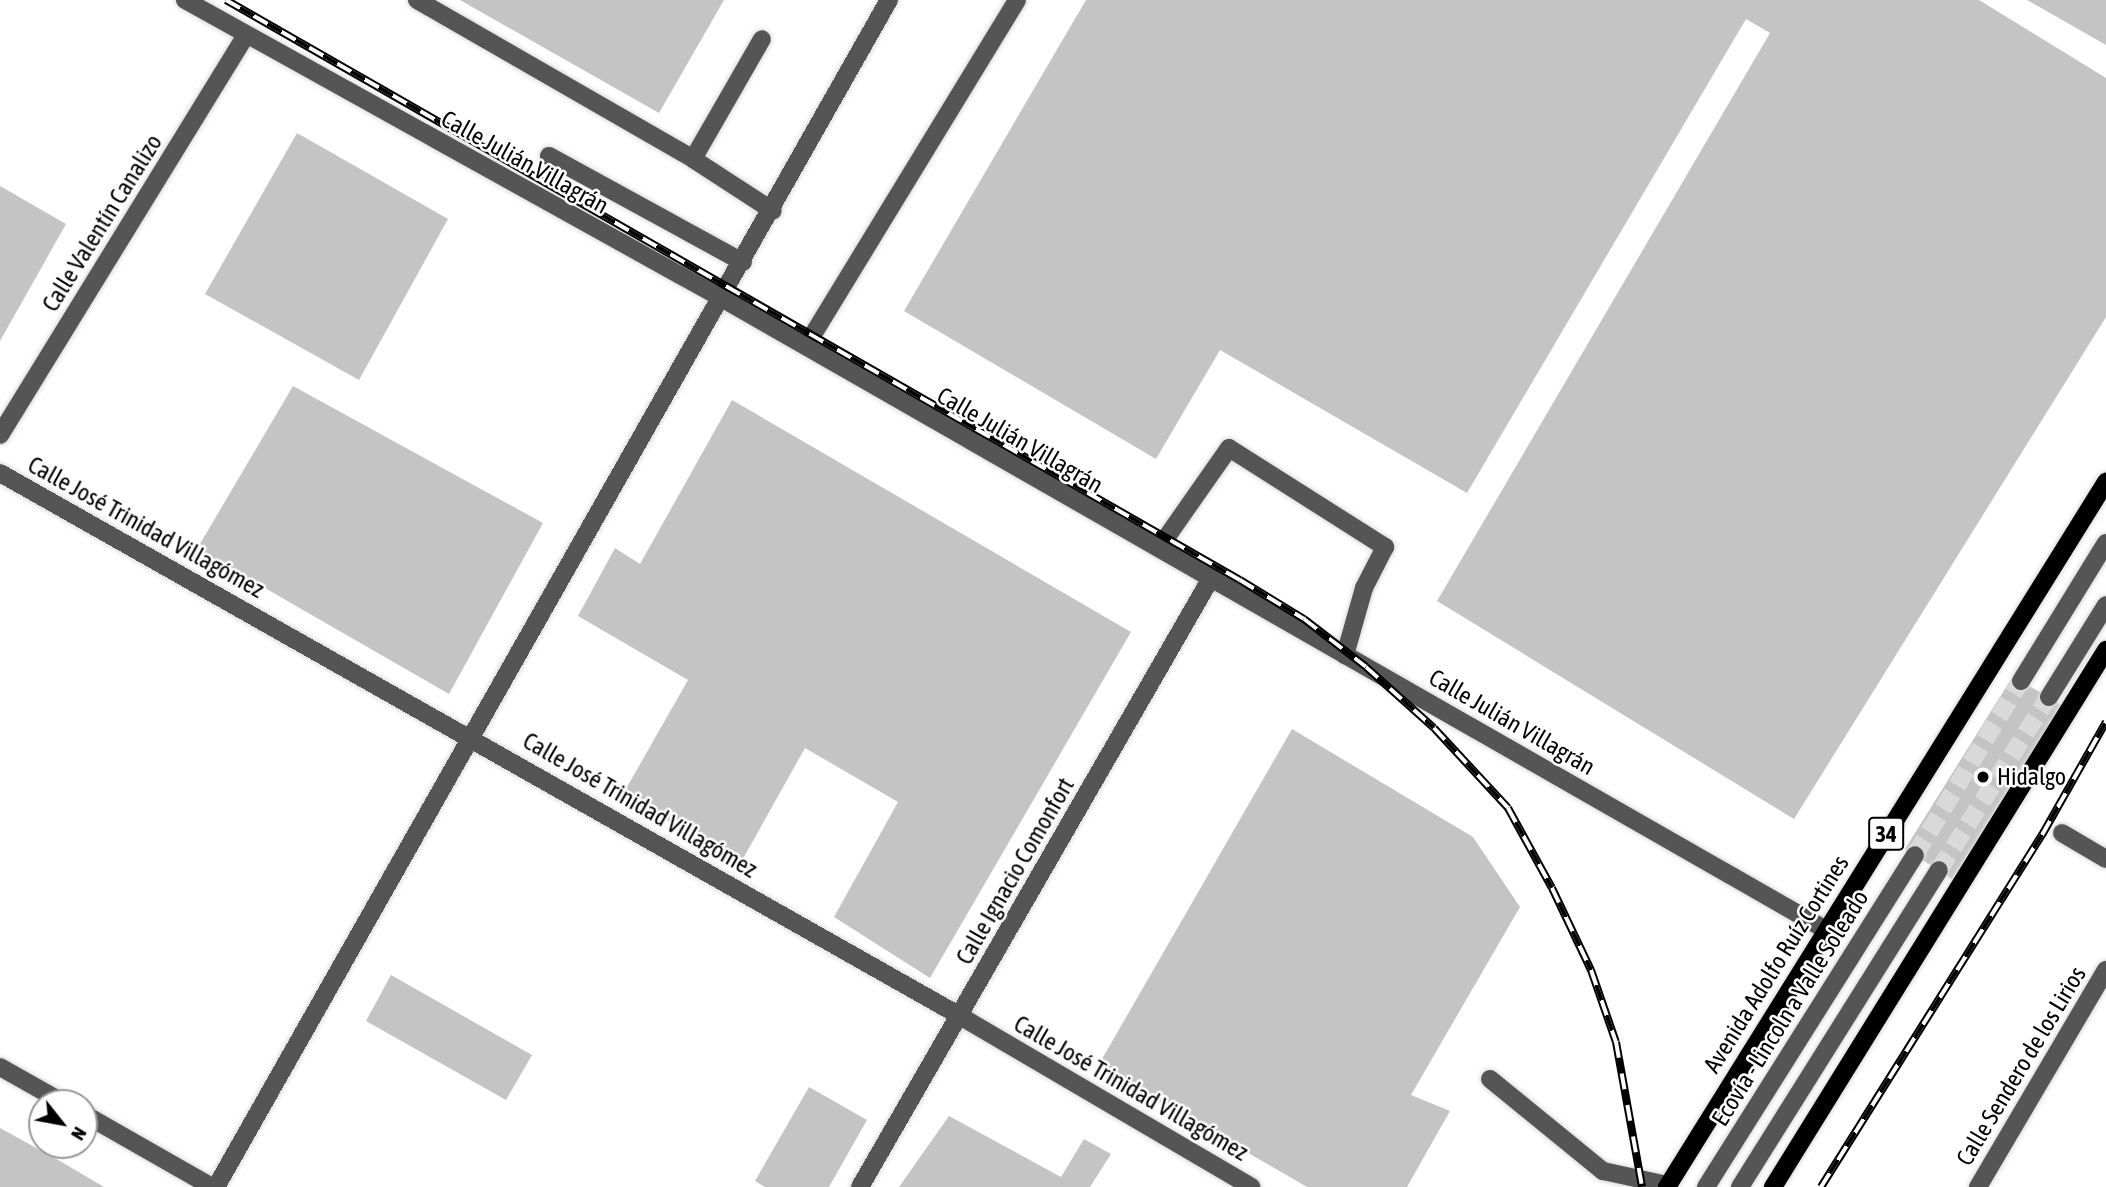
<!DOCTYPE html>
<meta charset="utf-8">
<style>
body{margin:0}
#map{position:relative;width:2106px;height:1187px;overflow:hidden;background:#fff;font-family:"Asap Condensed",sans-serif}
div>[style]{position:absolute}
.building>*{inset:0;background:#c4c4c4}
.minor-tunnel>*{height:18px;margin-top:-9px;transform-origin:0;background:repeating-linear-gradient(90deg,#d9d9d9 0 18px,transparent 0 27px)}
.roads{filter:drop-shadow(0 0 2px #dbdbdb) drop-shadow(0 0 2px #dbdbdb)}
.minor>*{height:18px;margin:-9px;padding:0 9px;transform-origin:9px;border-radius:9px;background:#555}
.major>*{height:18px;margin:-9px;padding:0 9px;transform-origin:9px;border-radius:9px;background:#000}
.rail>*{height:8px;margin-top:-4px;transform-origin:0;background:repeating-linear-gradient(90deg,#fff 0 16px,#000 0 32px);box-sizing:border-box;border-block:2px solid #000}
.dots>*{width:19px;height:19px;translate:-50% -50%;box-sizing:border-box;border:4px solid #fff;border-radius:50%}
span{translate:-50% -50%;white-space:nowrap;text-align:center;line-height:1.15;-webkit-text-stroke:5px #fff;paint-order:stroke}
.shield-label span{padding:2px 5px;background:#fff;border:2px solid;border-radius:5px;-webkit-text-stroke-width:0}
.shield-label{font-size:23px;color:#000;font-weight:700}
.street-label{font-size:24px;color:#000}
.poi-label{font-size:24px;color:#000}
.left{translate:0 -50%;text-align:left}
.north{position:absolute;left:28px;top:1089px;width:70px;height:70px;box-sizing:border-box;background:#fff;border:2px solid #999;border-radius:50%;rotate:121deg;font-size:19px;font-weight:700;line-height:28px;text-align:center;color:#000}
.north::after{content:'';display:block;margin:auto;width:24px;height:32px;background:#000;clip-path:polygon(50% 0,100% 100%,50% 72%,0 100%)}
</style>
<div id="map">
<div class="building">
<i style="clip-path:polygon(460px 0,724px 0,659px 113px)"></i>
<i style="clip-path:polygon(1086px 0,1979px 0,2106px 78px,2106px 317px,1794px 819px,1437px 601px,1770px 33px,1746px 19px,1467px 493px,1220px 350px,1156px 459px,904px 311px)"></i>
<i style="clip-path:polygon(2027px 0,2106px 0,2106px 45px)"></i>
<i style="clip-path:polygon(297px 133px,448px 219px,359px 380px,205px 294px)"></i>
<i style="clip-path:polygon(0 186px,66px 224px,0 341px)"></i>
<i style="clip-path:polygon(293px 386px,543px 523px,449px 694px,197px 549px)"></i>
<i style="clip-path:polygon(732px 400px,1131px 632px,930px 978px,834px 917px,898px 802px,805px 748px,740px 864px,623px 794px,688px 680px,578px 616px,615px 548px,640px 564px)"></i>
<i style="clip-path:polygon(2013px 676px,2061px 705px,1952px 879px,1905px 849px)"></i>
<i style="clip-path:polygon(1292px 729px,1473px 837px,1520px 907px,1411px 1095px,1450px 1111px,1407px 1187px,1307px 1187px,1098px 1066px)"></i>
<i style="clip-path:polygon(391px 975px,532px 1055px,506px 1100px,366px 1021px)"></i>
<i style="clip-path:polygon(809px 1087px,867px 1120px,829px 1187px,765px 1187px,755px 1181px)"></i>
<i style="clip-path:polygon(949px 1116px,1061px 1177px,1084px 1139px,1111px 1154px,1090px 1187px,899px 1187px)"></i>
<i style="clip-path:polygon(0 1128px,60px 1161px,104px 1187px,0 1187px)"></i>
</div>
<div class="minor-tunnel">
<i style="left:1915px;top:855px;width:204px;rotate:-58.7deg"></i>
<i style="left:1939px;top:870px;width:205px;rotate:-57.6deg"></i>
</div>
<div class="roads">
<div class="minor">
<i style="left:185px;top:0;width:616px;rotate:29.06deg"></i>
<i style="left:723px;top:299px;width:1271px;rotate:29.77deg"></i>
<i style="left:417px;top:0;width:319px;rotate:29.9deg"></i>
<i style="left:693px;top:159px;width:95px;rotate:33deg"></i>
<i style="left:549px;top:156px;width:221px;rotate:28.7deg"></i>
<i style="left:693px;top:159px;width:138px;rotate:-60.1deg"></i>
<i style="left:806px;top:346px;width:405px;rotate:-58.6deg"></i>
<i style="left:0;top:435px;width:467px;rotate:-58.4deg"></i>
<i style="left:0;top:473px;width:1103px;rotate:29.49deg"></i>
<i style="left:960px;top:1016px;width:338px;rotate:30.4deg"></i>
<i style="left:1159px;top:548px;width:122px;rotate:-55deg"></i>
<i style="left:1229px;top:448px;width:185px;rotate:32.4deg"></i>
<i style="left:1385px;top:547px;width:46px;rotate:117.1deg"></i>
<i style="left:1364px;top:588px;width:70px;rotate:105.8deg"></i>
<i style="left:2021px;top:681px;width:162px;rotate:-58.4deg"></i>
<i style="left:2049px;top:697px;width:108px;rotate:-58.2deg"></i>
<i style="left:2062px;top:833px;width:51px;rotate:30.6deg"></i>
<i style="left:0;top:1067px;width:73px;rotate:29.4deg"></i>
<i style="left:1490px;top:1079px;width:146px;rotate:39.2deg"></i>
<i style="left:1603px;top:1171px;width:66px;rotate:12.2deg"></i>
<i style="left:84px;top:1114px;width:147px;rotate:29.7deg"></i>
<i style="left:216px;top:1187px;width:1365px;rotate:-60.45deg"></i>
<i style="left:860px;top:1187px;width:703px;rotate:-60.04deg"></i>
<i style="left:1706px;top:1187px;width:392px;rotate:-57.8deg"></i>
<i style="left:1740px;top:1187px;width:374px;rotate:-57.9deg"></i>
<i style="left:1978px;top:1187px;width:252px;rotate:-59.5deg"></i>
</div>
<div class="major">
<i style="left:1667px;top:1187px;width:831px;rotate:-58.09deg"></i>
<i style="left:1773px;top:1187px;width:632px;rotate:-58.2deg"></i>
</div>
</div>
<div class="rail">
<i style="left:226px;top:0;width:1168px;rotate:29.77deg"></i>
<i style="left:1240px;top:580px;width:75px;rotate:31.4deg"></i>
<i style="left:1304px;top:619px;width:78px;rotate:37.7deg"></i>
<i style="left:1366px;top:667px;width:91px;rotate:41.9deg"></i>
<i style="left:1434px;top:728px;width:109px;rotate:47.2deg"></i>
<i style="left:1508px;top:808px;width:91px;rotate:61.2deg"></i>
<i style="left:1552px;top:888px;width:91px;rotate:64.6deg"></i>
<i style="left:1591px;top:970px;width:76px;rotate:70.9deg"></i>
<i style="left:1616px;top:1042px;width:147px;rotate:79.8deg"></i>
<i style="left:1821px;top:1187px;width:416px;rotate:-57.9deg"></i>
<i style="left:2042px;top:835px;width:130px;rotate:-60.5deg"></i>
</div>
<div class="dots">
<i style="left:1983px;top:777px;background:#000"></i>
</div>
<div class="shield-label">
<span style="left:1886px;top:834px">34</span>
</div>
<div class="street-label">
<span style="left:525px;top:162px;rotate:29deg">Calle Julián Villagrán</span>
<span style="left:102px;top:223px;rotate:-58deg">Calle Valentín Canalizo</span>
<span style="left:1020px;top:440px;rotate:30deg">Calle Julián Villagrán</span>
<span style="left:146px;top:527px;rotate:29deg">Calle José Trinidad Villagómez</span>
<span style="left:1512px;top:722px;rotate:30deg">Calle Julián Villagrán</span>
<span style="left:640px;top:805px;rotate:30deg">Calle José Trinidad Villagómez</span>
<span style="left:1015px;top:871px;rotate:-60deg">Calle Ignacio Comonfort</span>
<span style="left:1776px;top:964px;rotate:-58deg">Avenida Adolfo Ruíz Cortines</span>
<span style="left:1790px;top:1008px;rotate:-58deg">Ecovía - Lincoln a Valle Soleado</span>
<span style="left:2021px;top:1066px;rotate:-59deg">Calle Sendero de los Lirios</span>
<span style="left:1131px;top:1088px;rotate:30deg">Calle José Trinidad Villagómez</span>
</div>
<div class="poi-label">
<span class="left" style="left:1997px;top:777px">Hidalgo</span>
</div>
<div class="north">N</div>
</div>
